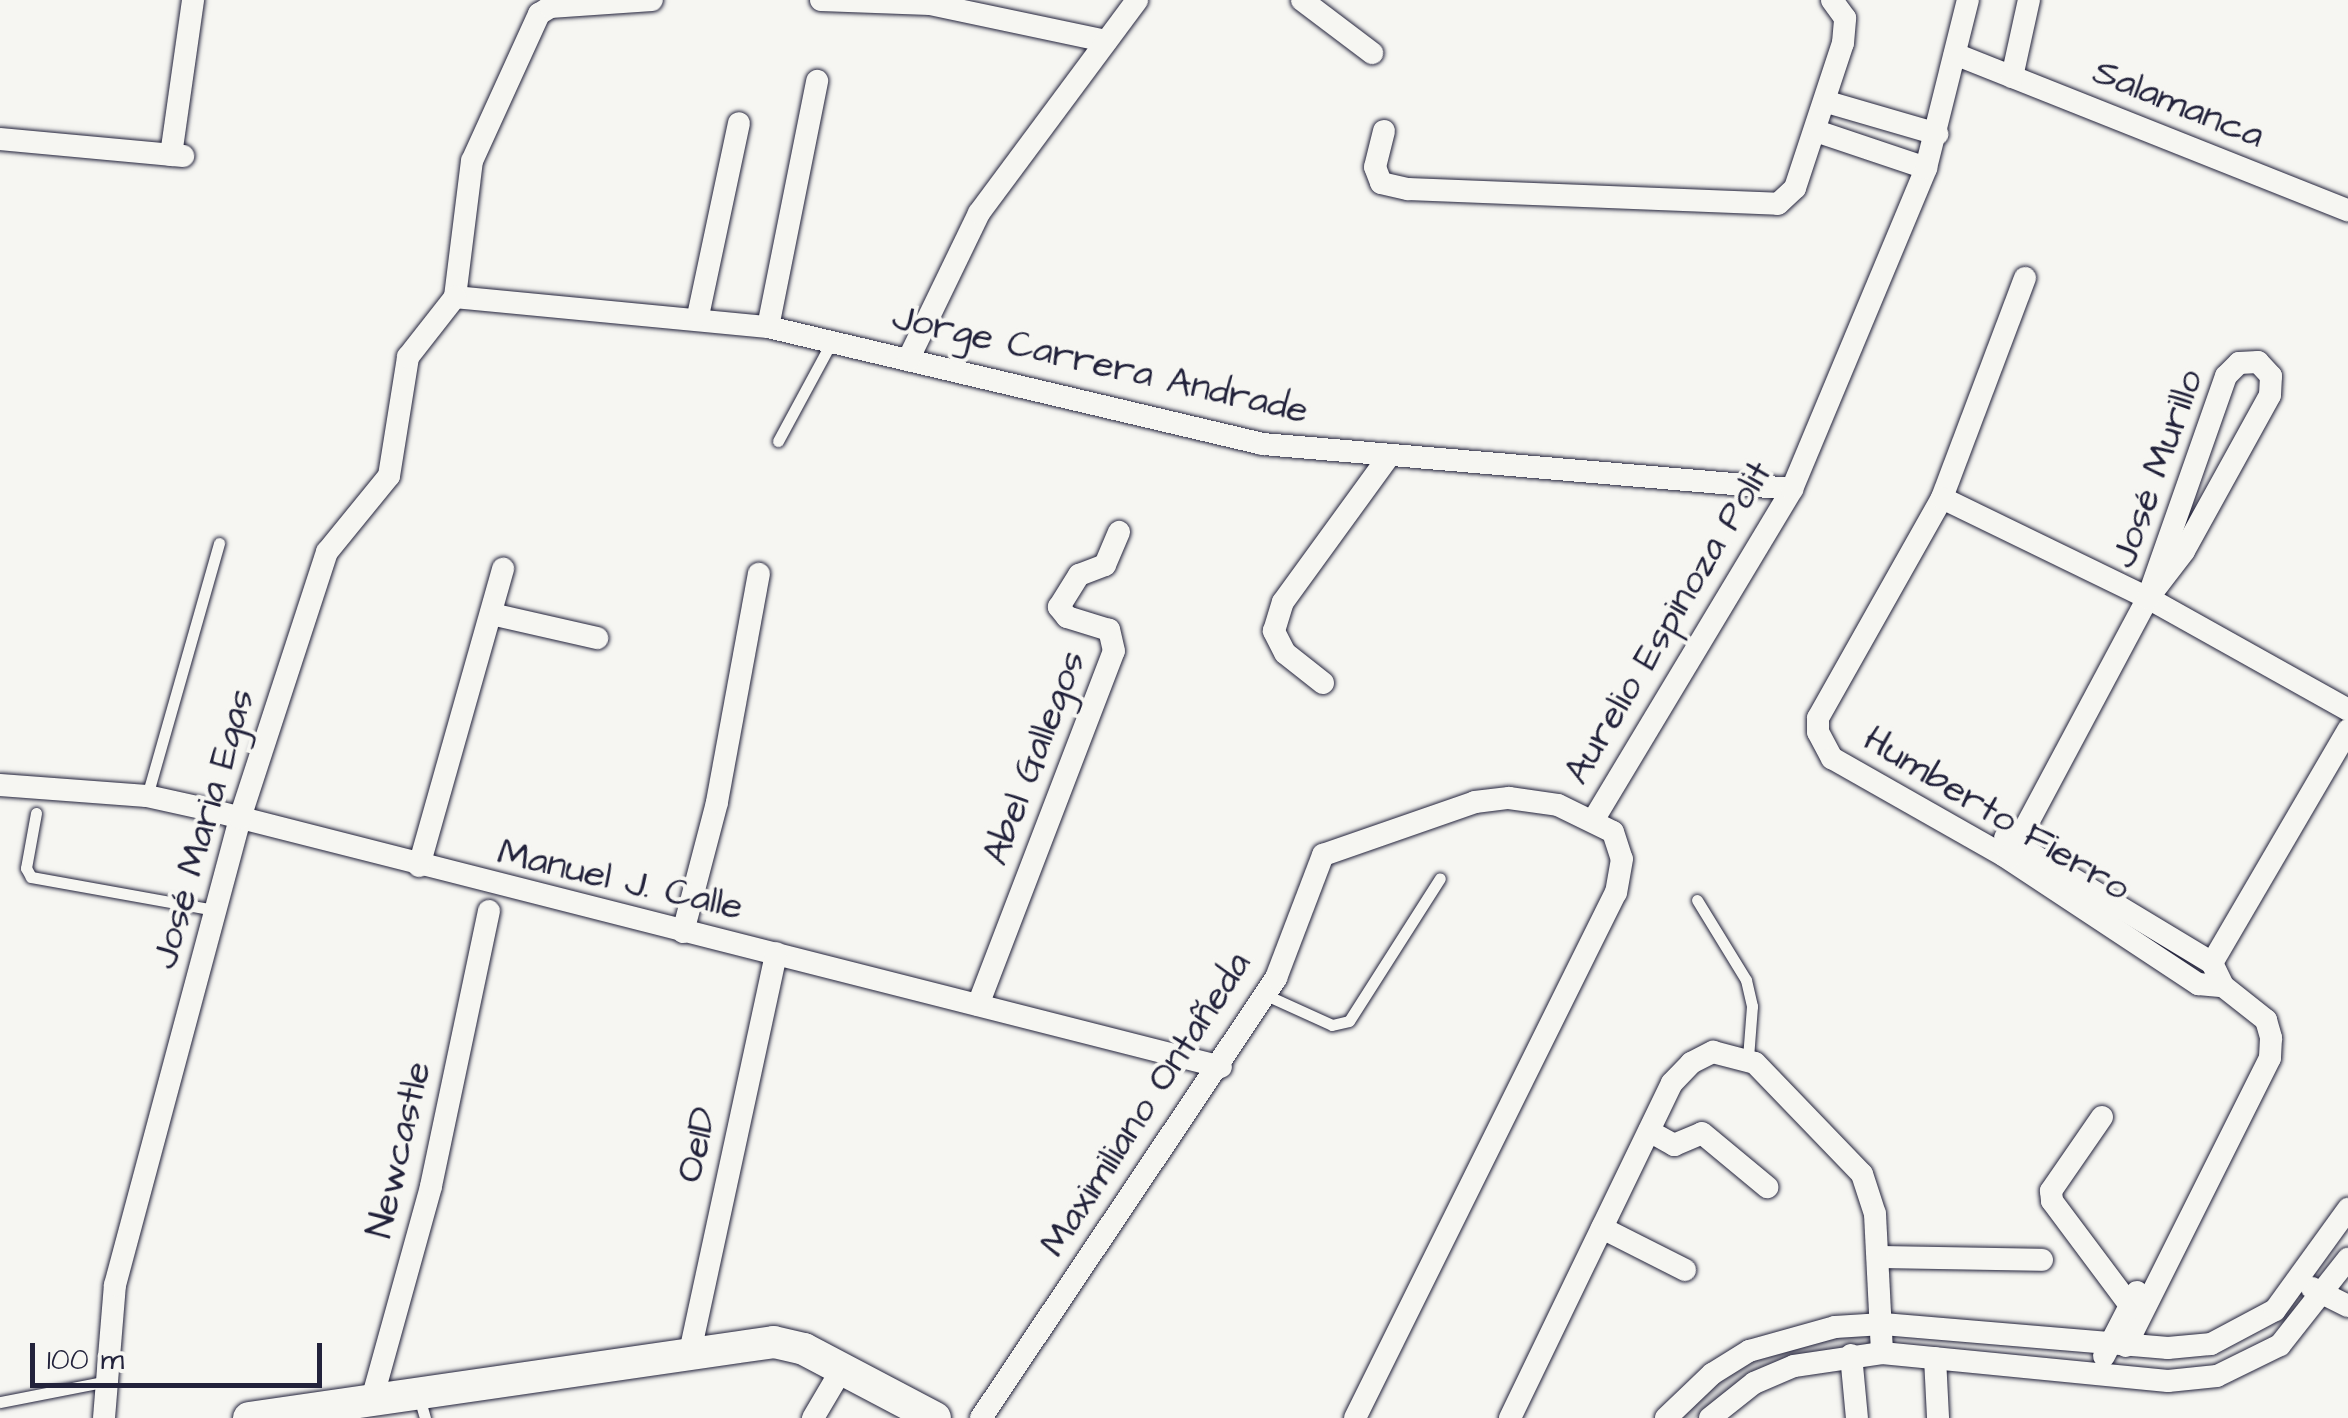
<!DOCTYPE html>
<meta charset="utf-8">
<style>
body{margin:0}
#map{position:relative;width:2348px;height:1418px;overflow:hidden;background:#f6f6f2;font-family:"Architects Daughter",sans-serif}
div>[style]{position:absolute}
.green>*{inset:0;background:#d7d7d7}
.roads{filter:drop-shadow(0 0 2px #22223b) drop-shadow(0 0 2px #22223b)}
.lane>*{height:11px;margin:-5.5px;padding:0 5.5px;transform-origin:5.5px;border-radius:5.5px;background:#f6f6f2}
.street>*{height:22px;margin:-11px;padding:0 11px;transform-origin:11px;border-radius:11px;background:#f6f6f2}
.secondary>*{height:32px;margin:-16px;padding:0 16px;transform-origin:16px;border-radius:16px;background:#f6f6f2}
span{translate:-50% -50%;white-space:nowrap;text-align:center;line-height:1.15;-webkit-text-stroke:8px #f6f6f2;paint-order:stroke}
.street-label{font-size:38px;color:#22223b}
.scale{position:absolute;left:30px;top:1343px;width:292px;height:45px;box-sizing:border-box;border:5px solid #22223b;border-top:0;padding-left:12px;font-size:30px;line-height:35px;white-space:nowrap;color:#22223b;-webkit-text-stroke:8px #f6f6f2;paint-order:stroke}
</style>
<div id="map">
<div class="green">
<i style="clip-path:polygon(1864px 1331px,1871px 1341px,1864px 1346px,1801px 1355px,1745px 1378px,1695px 1418px,1677px 1418px,1710px 1386px,1766px 1352px)"></i>
</div>
<div class="roads">
<div class="lane">
<i style="left:778px;top:441px;width:114px;rotate:-61.6deg"></i>
<i style="left:147px;top:796px;width:263px;rotate:-74.1deg"></i>
<i style="left:36px;top:813px;width:56px;rotate:100.3deg"></i>
<i style="left:26px;top:868px;width:10px;rotate:61deg"></i>
<i style="left:31px;top:877px;width:186px;rotate:10.2deg"></i>
<i style="left:1697px;top:900px;width:94px;rotate:58.5deg"></i>
<i style="left:1746px;top:980px;width:27px;rotate:77deg"></i>
<i style="left:1752px;top:1006px;width:52px;rotate:94.4deg"></i>
<i style="left:1266px;top:995px;width:72px;rotate:24.4deg"></i>
<i style="left:1332px;top:1025px;width:17px;rotate:-13deg"></i>
<i style="left:1349px;top:1021px;width:169px;rotate:-57.5deg"></i>
<i style="left:419px;top:1397px;width:22px;rotate:74deg"></i>
<i style="left:0;top:1402px;width:105px;rotate:-11deg"></i>
</div>
<div class="street">
<i style="left:821px;top:0;width:109px;rotate:2.1deg"></i>
<i style="left:930px;top:4px;width:180px;rotate:11.9deg"></i>
<i style="left:1302px;top:0;width:88px;rotate:37.1deg"></i>
<i style="left:1955px;top:54px;width:423px;rotate:21.7deg"></i>
<i style="left:2012px;top:77px;width:79px;rotate:-77.6deg"></i>
<i style="left:1827px;top:102px;width:115px;rotate:16.2deg"></i>
<i style="left:1384px;top:131px;width:37px;rotate:104deg"></i>
<i style="left:1375px;top:167px;width:17px;rotate:69deg"></i>
<i style="left:1381px;top:183px;width:28px;rotate:13deg"></i>
<i style="left:1408px;top:189px;width:370px;rotate:2.3deg"></i>
<i style="left:1778px;top:204px;width:23px;rotate:-43deg"></i>
<i style="left:1795px;top:188px;width:153px;rotate:-71.7deg"></i>
<i style="left:1843px;top:43px;width:25px;rotate:-85deg"></i>
<i style="left:1845px;top:18px;width:22px;rotate:-126deg"></i>
<i style="left:1816px;top:131px;width:116px;rotate:18.6deg"></i>
<i style="left:0;top:139px;width:184px;rotate:5.3deg"></i>
<i style="left:171px;top:155px;width:157px;rotate:-81.9deg"></i>
<i style="left:2025px;top:278px;width:235px;rotate:110.7deg"></i>
<i style="left:1942px;top:498px;width:253px;rotate:119.4deg"></i>
<i style="left:1818px;top:718px;width:14px;rotate:90deg"></i>
<i style="left:1818px;top:732px;width:30px;rotate:62deg"></i>
<i style="left:1832px;top:758px;width:197px;rotate:29.6deg"></i>
<i style="left:2003px;top:855px;width:234px;rotate:33.5deg"></i>
<i style="left:2198px;top:984px;width:25px;rotate:5deg"></i>
<i style="left:455px;top:297px;width:314px;rotate:5.5deg"></i>
<i style="left:768px;top:327px;width:509px;rotate:13.3deg"></i>
<i style="left:1263px;top:444px;width:531px;rotate:4.86deg"></i>
<i style="left:455px;top:297px;width:137px;rotate:-82.9deg"></i>
<i style="left:472px;top:161px;width:162px;rotate:-65.5deg"></i>
<i style="left:539px;top:14px;width:13px;rotate:-32deg"></i>
<i style="left:550px;top:7px;width:102px;rotate:-3.9deg"></i>
<i style="left:698px;top:316px;width:197px;rotate:-78deg"></i>
<i style="left:768px;top:327px;width:251px;rotate:-78.7deg"></i>
<i style="left:908px;top:360px;width:163px;rotate:-64.2deg"></i>
<i style="left:979px;top:213px;width:265px;rotate:-53.4deg"></i>
<i style="left:1942px;top:498px;width:229px;rotate:25.9deg"></i>
<i style="left:2148px;top:598px;width:229px;rotate:29.2deg"></i>
<i style="left:491px;top:614px;width:109px;rotate:12.8deg"></i>
<i style="left:1323px;top:683px;width:48px;rotate:-141.7deg"></i>
<i style="left:1285px;top:653px;width:25px;rotate:-117deg"></i>
<i style="left:1274px;top:631px;width:30px;rotate:-73deg"></i>
<i style="left:1283px;top:602px;width:180px;rotate:-54deg"></i>
<i style="left:0;top:785px;width:147px;rotate:4.3deg"></i>
<i style="left:147px;top:796px;width:65px;rotate:12.5deg"></i>
<i style="left:210px;top:810px;width:1043px;rotate:14.26deg"></i>
<i style="left:1594px;top:819px;width:385px;rotate:-59deg"></i>
<i style="left:1792px;top:489px;width:348px;rotate:-67.3deg"></i>
<i style="left:1926px;top:168px;width:173px;rotate:-76deg"></i>
<i style="left:2005px;top:838px;width:242px;rotate:31.1deg"></i>
<i style="left:2212px;top:963px;width:25px;rotate:64deg"></i>
<i style="left:2223px;top:986px;width:55px;rotate:38.3deg"></i>
<i style="left:2266px;top:1020px;width:19px;rotate:74deg"></i>
<i style="left:2271px;top:1038px;width:20px;rotate:93deg"></i>
<i style="left:2270px;top:1058px;width:322px;rotate:116.6deg"></i>
<i style="left:2009px;top:858px;width:295px;rotate:-61.9deg"></i>
<i style="left:2148px;top:598px;width:59px;rotate:-52.5deg"></i>
<i style="left:2184px;top:551px;width:178px;rotate:-61.1deg"></i>
<i style="left:2270px;top:395px;width:19px;rotate:-87deg"></i>
<i style="left:2271px;top:376px;width:19px;rotate:-133deg"></i>
<i style="left:2258px;top:362px;width:19px;rotate:177deg"></i>
<i style="left:2239px;top:363px;width:18px;rotate:135deg"></i>
<i style="left:2226px;top:376px;width:235px;rotate:109.4deg"></i>
<i style="left:419px;top:866px;width:309px;rotate:-74.2deg"></i>
<i style="left:683px;top:932px;width:134px;rotate:-75.3deg"></i>
<i style="left:717px;top:802px;width:232px;rotate:-79.6deg"></i>
<i style="left:2212px;top:963px;width:270px;rotate:-59.7deg"></i>
<i style="left:978px;top:1005px;width:379px;rotate:-69deg"></i>
<i style="left:1114px;top:651px;width:22px;rotate:-103deg"></i>
<i style="left:1109px;top:630px;width:44px;rotate:-162.8deg"></i>
<i style="left:1067px;top:617px;width:13px;rotate:-129deg"></i>
<i style="left:1059px;top:607px;width:38px;rotate:-58deg"></i>
<i style="left:1079px;top:575px;width:28px;rotate:-21deg"></i>
<i style="left:1105px;top:565px;width:36px;rotate:-67deg"></i>
<i style="left:2102px;top:1117px;width:90px;rotate:124.6deg"></i>
<i style="left:2051px;top:1191px;width:10px;rotate:84deg"></i>
<i style="left:2052px;top:1201px;width:129px;rotate:53.2deg"></i>
<i style="left:1649px;top:1131px;width:29px;rotate:29deg"></i>
<i style="left:1674px;top:1145px;width:30px;rotate:-23deg"></i>
<i style="left:1702px;top:1133px;width:85px;rotate:39.7deg"></i>
<i style="left:1602px;top:1228px;width:93px;rotate:26.8deg"></i>
<i style="left:1878px;top:1257px;width:164px;rotate:1deg"></i>
<i style="left:2312px;top:1288px;width:40px;rotate:26.6deg"></i>
<i style="left:690px;top:1352px;width:408px;rotate:-77.8deg"></i>
<i style="left:1851px;top:1355px;width:63px;rotate:84.6deg"></i>
<i style="left:2104px;top:1356px;width:72px;rotate:-62.7deg"></i>
<i style="left:1935px;top:1358px;width:60px;rotate:87.1deg"></i>
<i style="left:371px;top:1403px;width:225px;rotate:-74.5deg"></i>
<i style="left:431px;top:1186px;width:281px;rotate:-78.1deg"></i>
<i style="left:104px;top:1418px;width:133px;rotate:-85.3deg"></i>
<i style="left:115px;top:1285px;width:483px;rotate:-75deg"></i>
<i style="left:240px;top:818px;width:280px;rotate:-71.9deg"></i>
<i style="left:327px;top:552px;width:98px;rotate:-50.8deg"></i>
<i style="left:389px;top:476px;width:121px;rotate:-80.9deg"></i>
<i style="left:408px;top:357px;width:76px;rotate:-51.9deg"></i>
<i style="left:813px;top:1418px;width:57px;rotate:-59.4deg"></i>
<i style="left:981px;top:1418px;width:530px;rotate:-56.16deg"></i>
<i style="left:1276px;top:978px;width:132px;rotate:-69.1deg"></i>
<i style="left:1323px;top:855px;width:161px;rotate:-19.2deg"></i>
<i style="left:1475px;top:802px;width:34px;rotate:-7deg"></i>
<i style="left:1509px;top:798px;width:49px;rotate:8.1deg"></i>
<i style="left:1558px;top:805px;width:61px;rotate:26.1deg"></i>
<i style="left:1613px;top:832px;width:28px;rotate:72deg"></i>
<i style="left:1622px;top:859px;width:34px;rotate:100deg"></i>
<i style="left:1616px;top:892px;width:587px;rotate:116.39deg"></i>
<i style="left:1510px;top:1418px;width:372px;rotate:-64.2deg"></i>
<i style="left:1672px;top:1083px;width:28px;rotate:-46deg"></i>
<i style="left:1691px;top:1063px;width:25px;rotate:-27deg"></i>
<i style="left:1713px;top:1052px;width:43px;rotate:14.7deg"></i>
<i style="left:1755px;top:1063px;width:154px;rotate:46.1deg"></i>
<i style="left:1862px;top:1174px;width:42px;rotate:72deg"></i>
<i style="left:1875px;top:1214px;width:139px;rotate:87.1deg"></i>
<i style="left:1666px;top:1418px;width:64px;rotate:-43.7deg"></i>
<i style="left:1712px;top:1374px;width:44px;rotate:-31.9deg"></i>
<i style="left:1749px;top:1351px;width:89px;rotate:-15.6deg"></i>
<i style="left:1835px;top:1327px;width:48px;rotate:-3.6deg"></i>
<i style="left:1883px;top:1324px;width:286px;rotate:4.8deg"></i>
<i style="left:2168px;top:1348px;width:43px;rotate:-5.3deg"></i>
<i style="left:2211px;top:1344px;width:72px;rotate:-28deg"></i>
<i style="left:2275px;top:1310px;width:125px;rotate:-54.1deg"></i>
<i style="left:1710px;top:1418px;width:56px;rotate:-38.5deg"></i>
<i style="left:1754px;top:1383px;width:43px;rotate:-23deg"></i>
<i style="left:1794px;top:1366px;width:89px;rotate:-8.4deg"></i>
<i style="left:1882px;top:1353px;width:287px;rotate:5.6deg"></i>
<i style="left:2168px;top:1381px;width:49px;rotate:-5.8deg"></i>
<i style="left:2217px;top:1376px;width:70px;rotate:-26.2deg"></i>
<i style="left:2280px;top:1345px;width:110px;rotate:-51.7deg"></i>
</div>
<div class="secondary">
<i style="left:249px;top:1418px;width:530px;rotate:-8.24deg"></i>
<i style="left:774px;top:1342px;width:31px;rotate:13deg"></i>
<i style="left:804px;top:1349px;width:148px;rotate:27.8deg"></i>
</div>
</div>
<div class="street-label">
<span style="left:2178px;top:105px;rotate:22deg">Salamanca</span>
<span style="left:1100px;top:365px;rotate:13deg">Jorge Carrera Andrade</span>
<span style="left:2158px;top:469px;rotate:-70deg">José Murillo</span>
<span style="left:1669px;top:623px;rotate:-59deg">Aurelio Espinoza Polit</span>
<span style="left:1035px;top:758px;rotate:-69deg">Abel Gallegos</span>
<span style="left:1996px;top:815px;rotate:31deg">Humberto Fierro</span>
<span style="left:204px;top:829px;rotate:-74deg">José Maria Egas</span>
<span style="left:620px;top:881px;rotate:13deg">Manuel J. Calle</span>
<span style="left:1147px;top:1105px;rotate:-57deg">Maximiliano Ontañeda</span>
<span style="left:698px;top:1145px;rotate:-78deg">Oe1D</span>
<span style="left:400px;top:1150px;rotate:-77deg">Newcastle</span>
</div>
<div class="scale">100 m</div>
</div>
